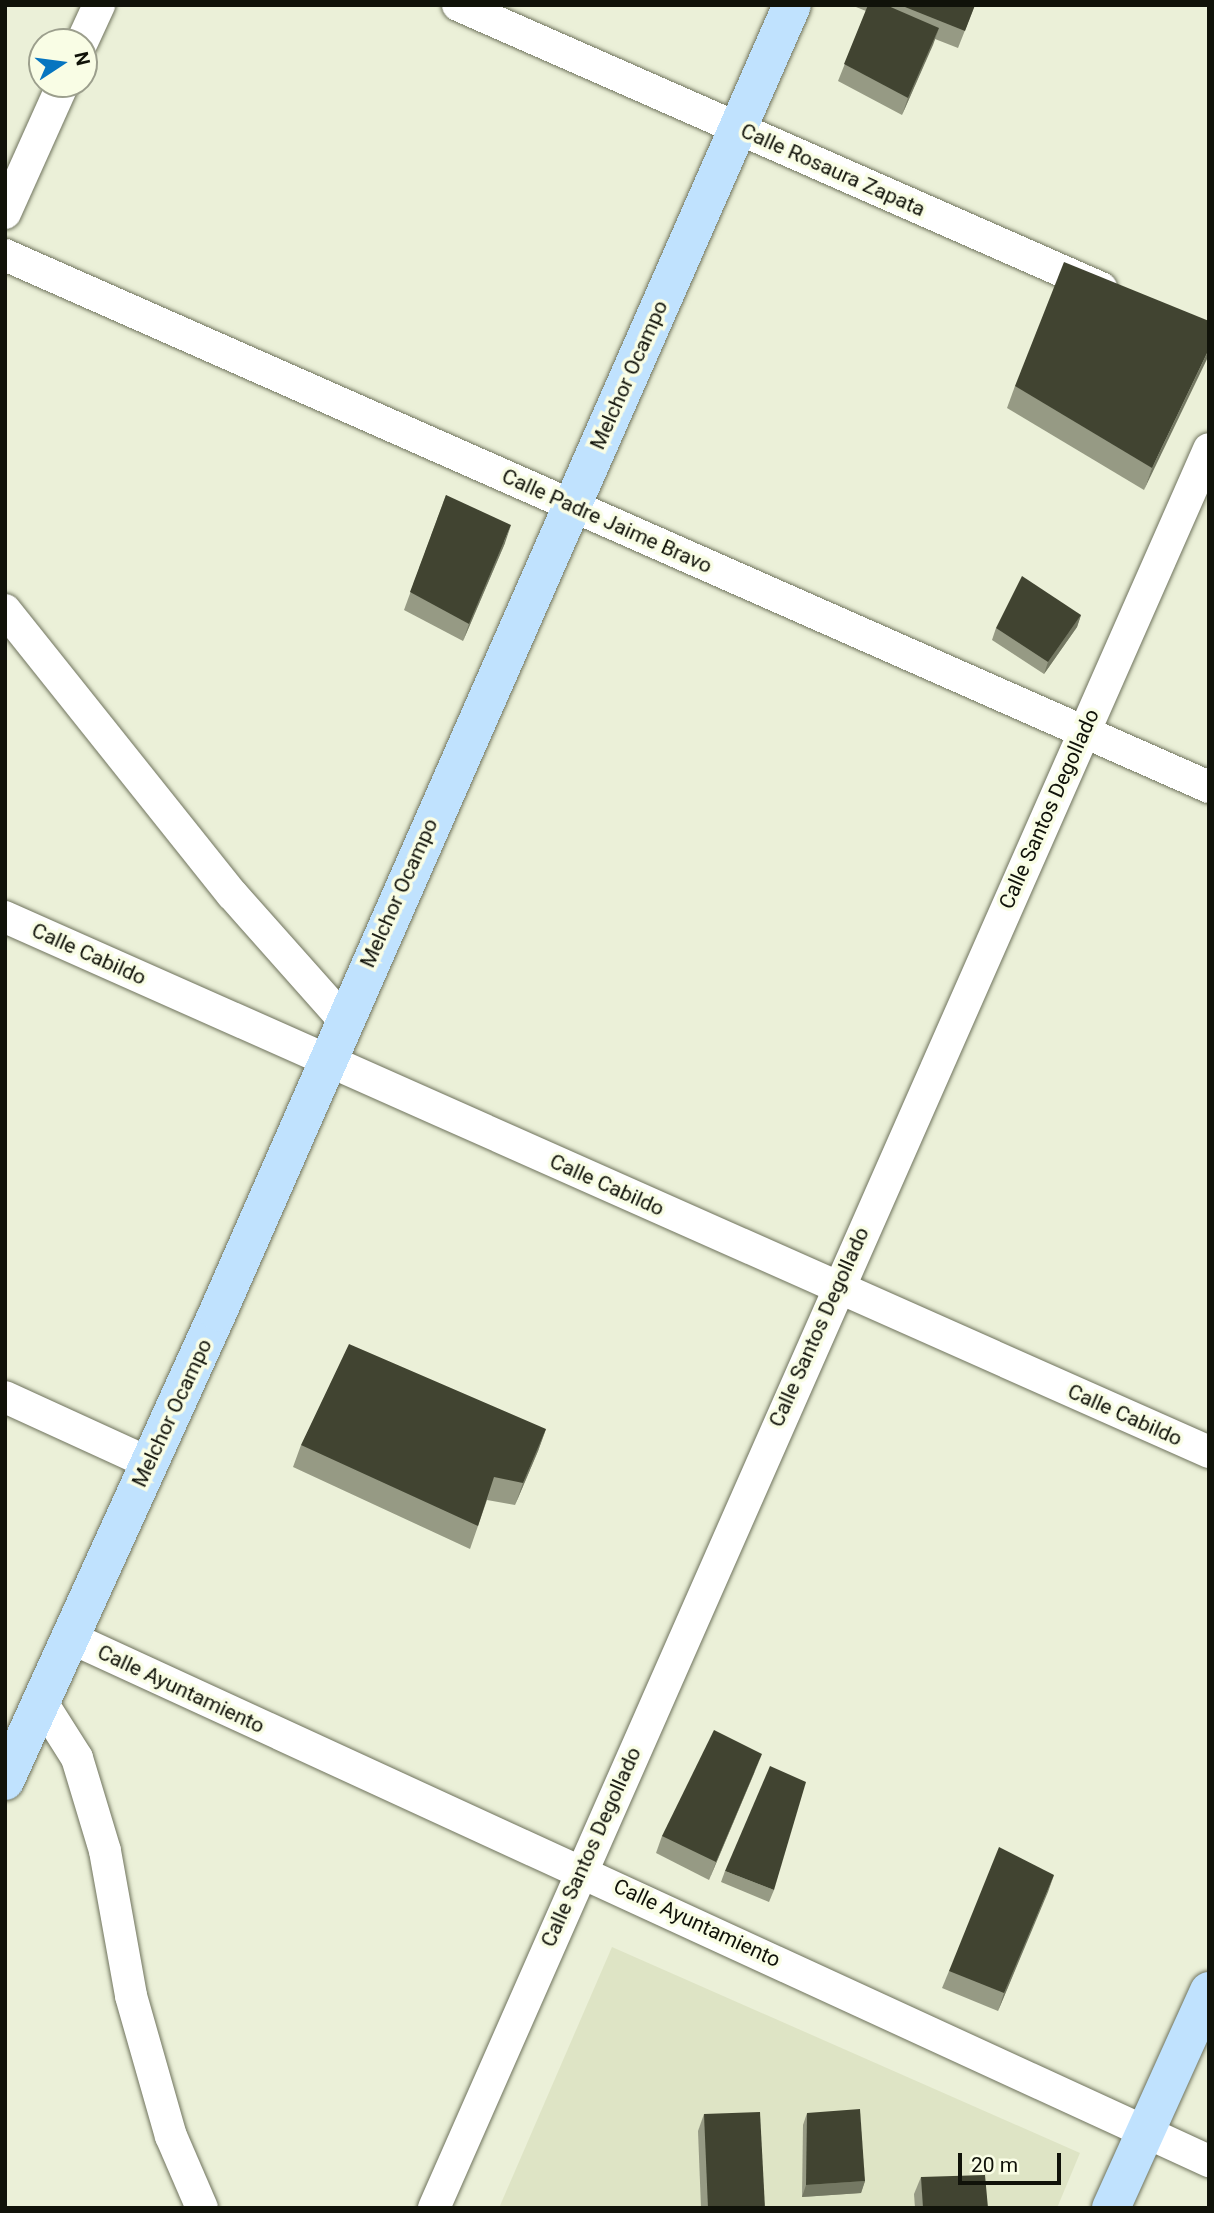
<!DOCTYPE html>
<style>
body{margin:0}
#map{position:relative;width:1214px;height:2213px;overflow:hidden;background:#ebf0d8;font-family:Roboto,sans-serif}
div>[style]{position:absolute}
.built>*{inset:0;background:#dee4c5}
.roads{filter:drop-shadow(0 0 2px #6f735d) drop-shadow(0 0 2px #6f735d)}
.street>*{height:32px;margin:-16px;padding:0 16px;transform-origin:16px;border-radius:16px;background:#fff}
.secondary>*{height:38px;margin:-19px;padding:0 19px;transform-origin:19px;border-radius:19px;background:#c0e2fe}
.wall>*{inset:0;background:#969a84}
.shaded-wall>*{inset:0;background:#747863}
.building>*{inset:0;background:#414431}
span{translate:-50% -50%;white-space:nowrap;text-align:center;line-height:1.15;-webkit-text-stroke:7px #f9fde5;paint-order:stroke}
.street-label{font-size:21px;color:#101209}
.frame{position:absolute;inset:0;border:7px solid #101209;pointer-events:none}
.north{position:absolute;left:28px;top:28px;width:70px;height:70px;box-sizing:border-box;background:#f9fde5;border:2px solid #9c9f8d;border-radius:50%;rotate:77deg;font-size:19px;font-weight:700;line-height:28px;text-align:center;color:#101209}
.north::after{content:'';display:block;margin:auto;width:24px;height:32px;background:#0675c0;clip-path:polygon(50% 0,100% 100%,50% 72%,0 100%)}
.scale{position:absolute;left:958px;top:2153px;width:103px;height:32px;box-sizing:border-box;border:4px solid #101209;border-top:0;padding-left:9px;font-size:21px;line-height:24px;white-space:nowrap;color:#101209;-webkit-text-stroke:5px #f9fde5;paint-order:stroke}
</style>
<div id="map">
<div class="built">
<i style="clip-path:polygon(612px 1947px,1080px 2153px,1057px 2208px,499px 2208px)"></i>
</div>
<div class="roads">
<div class="street">
<i style="left:458px;top:5px;width:703px;rotate:23.76deg"></i>
<i style="left:82px;top:42px;width:41px;rotate:-65.3deg"></i>
<i style="left:5px;top:213px;width:141px;rotate:-65.8deg"></i>
<i style="left:5px;top:255px;width:1316px;rotate:23.84deg"></i>
<i style="left:5px;top:610px;width:364px;rotate:51.4deg"></i>
<i style="left:232px;top:894px;width:167px;rotate:48.4deg"></i>
<i style="left:5px;top:917px;width:1318px;rotate:23.96deg"></i>
<i style="left:5px;top:1397px;width:158px;rotate:24.6deg"></i>
<i style="left:69px;top:1637px;width:1255px;rotate:24.69deg"></i>
<i style="left:41px;top:1701px;width:67px;rotate:57.7deg"></i>
<i style="left:77px;top:1758px;width:97px;rotate:73.2deg"></i>
<i style="left:105px;top:1851px;width:147px;rotate:79.8deg"></i>
<i style="left:131px;top:1996px;width:146px;rotate:74.1deg"></i>
<i style="left:171px;top:2136px;width:78px;rotate:66.7deg"></i>
<i style="left:434px;top:2208px;width:1922px;rotate:-66.22deg"></i>
</div>
<div class="secondary">
<i style="left:5px;top:1781px;width:515px;rotate:-65.57deg"></i>
<i style="left:218px;top:1312px;width:1427px;rotate:-66.29deg"></i>
<i style="left:1111px;top:2208px;width:238px;rotate:-65.7deg"></i>
</div>
</div>
<div class="wall">
<i style="clip-path:polygon(851px 5px,975px 5px,958px 48px,935px 39px,902px 115px,838px 81px,866px 11px)"></i>
<i style="clip-path:polygon(1209px 321px,1144px 490px,1007px 408px,1015px 386px)"></i>
<i style="clip-path:polygon(446px 495px,505px 543px,463px 641px,404px 610px)"></i>
<i style="clip-path:polygon(1081px 615px,1077px 627px,1044px 674px,992px 640px,996px 628px)"></i>
<i style="clip-path:polygon(546px 1429px,538px 1451px,515px 1505px,487px 1500px,470px 1549px,293px 1467px,301px 1445px)"></i>
<i style="clip-path:polygon(755px 1771px,709px 1880px,656px 1853px,662px 1836px)"></i>
<i style="clip-path:polygon(725px 1871px,774px 1890px,769px 1902px,721px 1882px)"></i>
<i style="clip-path:polygon(1054px 1875px,998px 2011px,942px 1988px,949px 1971px)"></i>
<i style="clip-path:polygon(807px 2113px,865px 2181px,861px 2193px,802px 2197px,803px 2125px)"></i>
<i style="clip-path:polygon(704px 2114px,765px 2208px,701px 2208px,698px 2131px)"></i>
<i style="clip-path:polygon(921px 2177px,988px 2208px,915px 2208px,914px 2194px)"></i>
</div>
<div class="shaded-wall">
<i style="clip-path:polygon(939px 28px,933px 45px,902px 115px,908px 98px)"></i>
<i style="clip-path:polygon(1209px 349px,1209px 355px,1144px 490px,1152px 468px)"></i>
<i style="clip-path:polygon(511px 525px,505px 543px,463px 641px,469px 624px)"></i>
<i style="clip-path:polygon(1081px 615px,1077px 627px,1044px 674px,1048px 662px)"></i>
<i style="clip-path:polygon(546px 1429px,538px 1451px,515px 1505px,523px 1483px)"></i>
<i style="clip-path:polygon(762px 1754px,755px 1771px,709px 1880px,716px 1862px)"></i>
<i style="clip-path:polygon(1054px 1875px,1048px 1892px,998px 2011px,1004px 1993px)"></i>
<i style="clip-path:polygon(865px 2181px,861px 2193px,802px 2197px,806px 2185px)"></i>
</div>
<div class="building">
<i style="clip-path:polygon(868px 5px,886px 5px,939px 28px,908px 98px,844px 64px)"></i>
<i style="clip-path:polygon(900px 5px,975px 5px,965px 31px)"></i>
<i style="clip-path:polygon(1064px 262px,1209px 321px,1209px 349px,1152px 468px,1015px 386px)"></i>
<i style="clip-path:polygon(446px 495px,511px 525px,469px 624px,410px 592px)"></i>
<i style="clip-path:polygon(1022px 576px,1081px 615px,1048px 662px,996px 628px)"></i>
<i style="clip-path:polygon(349px 1344px,546px 1429px,523px 1483px,494px 1477px,478px 1526px,301px 1445px)"></i>
<i style="clip-path:polygon(714px 1730px,762px 1754px,716px 1862px,662px 1836px)"></i>
<i style="clip-path:polygon(770px 1766px,806px 1782px,774px 1890px,725px 1871px)"></i>
<i style="clip-path:polygon(999px 1847px,1054px 1875px,1004px 1993px,949px 1971px)"></i>
<i style="clip-path:polygon(860px 2109px,865px 2181px,806px 2185px,807px 2113px)"></i>
<i style="clip-path:polygon(760px 2112px,765px 2208px,708px 2208px,704px 2114px)"></i>
<i style="clip-path:polygon(985px 2175px,988px 2208px,923px 2208px,921px 2177px)"></i>
</div>
<div class="street-label">
<span style="left:833px;top:170px;rotate:24deg">Calle Rosaura Zapata</span>
<span style="left:629px;top:375px;rotate:-66deg">Melchor Ocampo</span>
<span style="left:607px;top:521px;rotate:24deg">Calle Padre Jaime Bravo</span>
<span style="left:1049px;top:809px;rotate:-66deg">Calle Santos Degollado</span>
<span style="left:399px;top:893px;rotate:-66deg">Melchor Ocampo</span>
<span style="left:89px;top:954px;rotate:24deg">Calle Cabildo</span>
<span style="left:607px;top:1185px;rotate:24deg">Calle Cabildo</span>
<span style="left:819px;top:1327px;rotate:-66deg">Calle Santos Degollado</span>
<span style="left:172px;top:1413px;rotate:-65deg">Melchor Ocampo</span>
<span style="left:1125px;top:1415px;rotate:24deg">Calle Cabildo</span>
<span style="left:181px;top:1689px;rotate:25deg">Calle Ayuntamiento</span>
<span style="left:591px;top:1847px;rotate:-66deg">Calle Santos Degollado</span>
<span style="left:697px;top:1923px;rotate:25deg">Calle Ayuntamiento</span>
</div>
<div class="frame"></div>
<div class="north">N</div>
<div class="scale">20 m</div>
</div>
